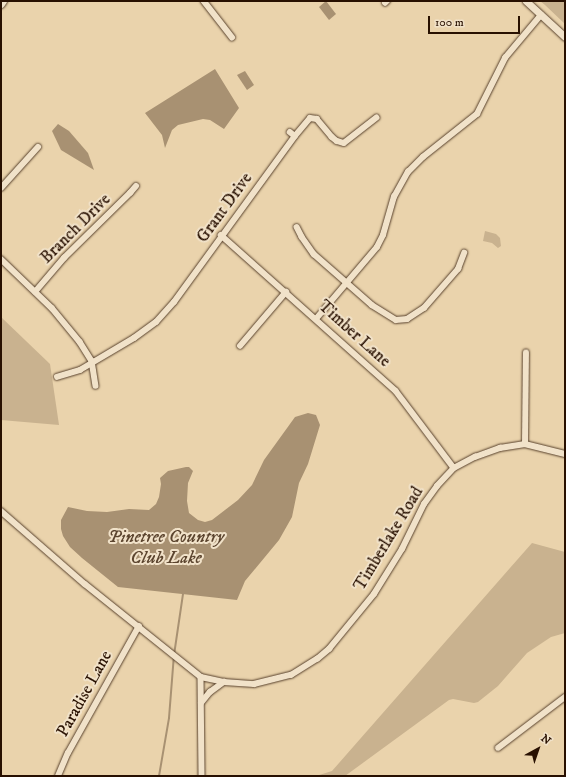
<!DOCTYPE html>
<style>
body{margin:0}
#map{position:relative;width:566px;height:777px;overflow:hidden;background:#ead3ac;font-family:"IM FELL DW Pica",serif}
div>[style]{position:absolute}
.green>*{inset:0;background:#c9b28f}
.water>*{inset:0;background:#a89172}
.stream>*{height:2px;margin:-1px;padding:0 1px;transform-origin:1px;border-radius:1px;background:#a89172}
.roads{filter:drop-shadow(0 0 1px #58412c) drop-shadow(0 0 1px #58412c)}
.minor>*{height:5.5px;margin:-2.75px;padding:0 2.75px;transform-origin:2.75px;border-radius:2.75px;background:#f1e2c9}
.tertiary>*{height:7px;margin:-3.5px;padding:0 3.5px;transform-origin:3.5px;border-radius:3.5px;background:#f1e2c9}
.secondary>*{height:8px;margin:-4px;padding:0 4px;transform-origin:4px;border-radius:4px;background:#f1e2c9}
span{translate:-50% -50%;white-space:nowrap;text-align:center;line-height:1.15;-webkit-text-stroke:4px #f1e2c9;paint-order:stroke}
.street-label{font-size:17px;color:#281001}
.water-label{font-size:18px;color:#5b442e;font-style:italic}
.frame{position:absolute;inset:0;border:2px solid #281001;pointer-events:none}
.north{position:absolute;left:518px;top:729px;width:40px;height:40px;-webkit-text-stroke:3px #f1e2c9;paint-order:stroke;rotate:40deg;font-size:11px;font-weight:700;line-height:16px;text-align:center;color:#281001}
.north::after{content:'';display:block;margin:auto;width:14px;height:18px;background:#281001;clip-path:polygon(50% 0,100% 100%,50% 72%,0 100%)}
.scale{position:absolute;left:428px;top:16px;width:92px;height:18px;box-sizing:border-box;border:2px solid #281001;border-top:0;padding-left:5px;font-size:12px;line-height:14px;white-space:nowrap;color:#281001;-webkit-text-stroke:3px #f1e2c9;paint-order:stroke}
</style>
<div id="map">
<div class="green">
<i style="clip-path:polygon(540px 1px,565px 1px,565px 24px,545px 5px)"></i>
<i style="clip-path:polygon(485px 231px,496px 234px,500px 238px,501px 246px,498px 248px,492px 243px,483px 241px)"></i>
<i style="clip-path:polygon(1px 317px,50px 364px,59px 425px,1px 420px)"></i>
<i style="clip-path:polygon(532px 543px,565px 552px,565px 633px,551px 637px,527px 653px,498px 686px,478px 702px,474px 703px,453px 699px,449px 700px,345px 776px,316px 776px,332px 771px)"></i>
</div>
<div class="water">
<i style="clip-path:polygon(326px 1px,336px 14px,329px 20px,319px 7px)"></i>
<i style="clip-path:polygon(215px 69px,239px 108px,224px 129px,210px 120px,203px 119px,178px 125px,172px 130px,165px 148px,162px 135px,145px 113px)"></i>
<i style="clip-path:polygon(245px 71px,254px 85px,247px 90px,237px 75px)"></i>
<i style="clip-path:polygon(58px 124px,69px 131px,88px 153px,94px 170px,61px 150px,52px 131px)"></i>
<i style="clip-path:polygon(308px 413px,316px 415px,320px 425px,308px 464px,299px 483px,292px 517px,279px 540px,245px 581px,237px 600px,118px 587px,82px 558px,70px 547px,63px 536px,61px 529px,61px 520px,68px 507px,87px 511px,107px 512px,129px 509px,149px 510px,156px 504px,159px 497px,161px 484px,160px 478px,168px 471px,186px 467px,189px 467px,193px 471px,188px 483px,187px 501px,189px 513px,198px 520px,205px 522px,212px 520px,238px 500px,252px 485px,264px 460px,295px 417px)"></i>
</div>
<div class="stream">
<i style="left:159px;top:776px;width:59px;rotate:-80.2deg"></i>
<i style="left:169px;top:718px;width:63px;rotate:-85.5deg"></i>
<i style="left:174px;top:655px;width:62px;rotate:-81.6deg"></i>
</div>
<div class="roads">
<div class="minor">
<i style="left:204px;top:1px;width:46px;rotate:52.1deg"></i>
<i style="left:385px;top:3px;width:3px;rotate:-45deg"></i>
<i style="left:290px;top:132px;width:6px;rotate:39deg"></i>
<i style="left:1px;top:188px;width:55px;rotate:-47.9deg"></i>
<i style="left:297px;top:227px;width:11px;rotate:63deg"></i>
<i style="left:302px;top:237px;width:21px;rotate:55deg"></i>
<i style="left:314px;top:254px;width:77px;rotate:41.3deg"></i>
<i style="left:372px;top:305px;width:28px;rotate:32deg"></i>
<i style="left:396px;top:320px;width:11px;rotate:-5deg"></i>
<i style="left:407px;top:319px;width:20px;rotate:-33deg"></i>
<i style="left:424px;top:308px;width:52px;rotate:-48.9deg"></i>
<i style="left:458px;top:269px;width:17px;rotate:-69deg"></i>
<i style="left:221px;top:235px;width:234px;rotate:41.7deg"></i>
<i style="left:396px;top:391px;width:96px;rotate:53deg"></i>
<i style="left:1px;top:259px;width:71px;rotate:43.9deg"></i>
<i style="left:52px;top:308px;width:44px;rotate:50.5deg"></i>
<i style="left:80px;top:342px;width:22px;rotate:58deg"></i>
<i style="left:92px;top:361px;width:25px;rotate:81deg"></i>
<i style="left:35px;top:292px;width:45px;rotate:-49.5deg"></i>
<i style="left:64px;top:258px;width:93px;rotate:-44.6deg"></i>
<i style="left:130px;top:193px;width:9px;rotate:-49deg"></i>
<i style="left:316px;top:319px;width:94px;rotate:-49.7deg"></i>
<i style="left:377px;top:247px;width:13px;rotate:-63deg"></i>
<i style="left:383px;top:235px;width:40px;rotate:-74deg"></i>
<i style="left:394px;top:197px;width:29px;rotate:-61deg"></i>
<i style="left:408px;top:172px;width:21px;rotate:-45deg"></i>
<i style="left:423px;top:157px;width:69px;rotate:-38.5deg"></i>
<i style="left:477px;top:114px;width:63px;rotate:-63.4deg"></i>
<i style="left:505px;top:58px;width:56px;rotate:-50.1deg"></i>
<i style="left:240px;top:346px;width:71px;rotate:-49.6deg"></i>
<i style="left:57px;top:377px;width:24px;rotate:-17deg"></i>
<i style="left:80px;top:370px;width:63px;rotate:-30.7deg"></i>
<i style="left:134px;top:338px;width:27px;rotate:-36deg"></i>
<i style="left:156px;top:322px;width:27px;rotate:-48deg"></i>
<i style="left:174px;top:302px;width:205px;rotate:-53.9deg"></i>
<i style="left:295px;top:136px;width:23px;rotate:-50deg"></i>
<i style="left:310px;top:118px;width:7px;rotate:8deg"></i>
<i style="left:317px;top:119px;width:23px;rotate:50deg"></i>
<i style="left:332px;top:137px;width:6px;rotate:39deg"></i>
<i style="left:337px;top:141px;width:7px;rotate:16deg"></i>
<i style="left:344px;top:143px;width:41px;rotate:-38deg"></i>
<i style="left:525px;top:444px;width:91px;rotate:-89.4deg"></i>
<i style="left:1px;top:511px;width:111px;rotate:41deg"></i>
<i style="left:85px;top:584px;width:149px;rotate:38.7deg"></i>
<i style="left:201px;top:677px;width:24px;rotate:12deg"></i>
<i style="left:224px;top:682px;width:30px;rotate:4deg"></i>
<i style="left:254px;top:684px;width:38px;rotate:-14deg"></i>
<i style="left:291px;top:675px;width:31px;rotate:-32deg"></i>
<i style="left:317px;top:659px;width:16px;rotate:-40deg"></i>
<i style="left:329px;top:649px;width:71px;rotate:-50.7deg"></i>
<i style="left:374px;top:594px;width:53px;rotate:-58.1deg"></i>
<i style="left:402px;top:549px;width:50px;rotate:-63.9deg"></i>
<i style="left:424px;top:504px;width:22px;rotate:-54deg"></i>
<i style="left:437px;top:486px;width:25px;rotate:-47deg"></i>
<i style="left:454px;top:468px;width:24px;rotate:-28deg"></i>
<i style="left:475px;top:457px;width:27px;rotate:-20deg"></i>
<i style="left:500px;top:448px;width:25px;rotate:-9deg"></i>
<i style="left:525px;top:444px;width:41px;rotate:14deg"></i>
<i style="left:201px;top:677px;width:99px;rotate:89.4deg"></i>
<i style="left:201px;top:703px;width:14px;rotate:-51deg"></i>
<i style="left:210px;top:692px;width:17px;rotate:-36deg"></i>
<i style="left:498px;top:748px;width:84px;rotate:-37.3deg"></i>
<i style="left:58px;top:776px;width:25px;rotate:-67deg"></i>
<i style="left:68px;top:753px;width:145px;rotate:-60.8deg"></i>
</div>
<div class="tertiary">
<i style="left:526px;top:1px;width:53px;rotate:42.7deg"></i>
</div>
<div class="secondary">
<i style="left:1px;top:4px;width:4px;rotate:-56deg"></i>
</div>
</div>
<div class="street-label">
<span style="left:225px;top:208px;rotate:-54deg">Grant Drive</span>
<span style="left:76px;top:229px;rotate:-45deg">Branch Drive</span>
<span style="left:354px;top:334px;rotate:42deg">Timber Lane</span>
<span style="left:389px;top:539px;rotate:-59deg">Timberlake Road</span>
<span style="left:85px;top:694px;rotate:-61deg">Paradise Lane</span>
</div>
<div class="water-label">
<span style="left:166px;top:548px">Pinetree Country<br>Club Lake</span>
</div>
<div class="frame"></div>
<div class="north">N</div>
<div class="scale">100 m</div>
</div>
